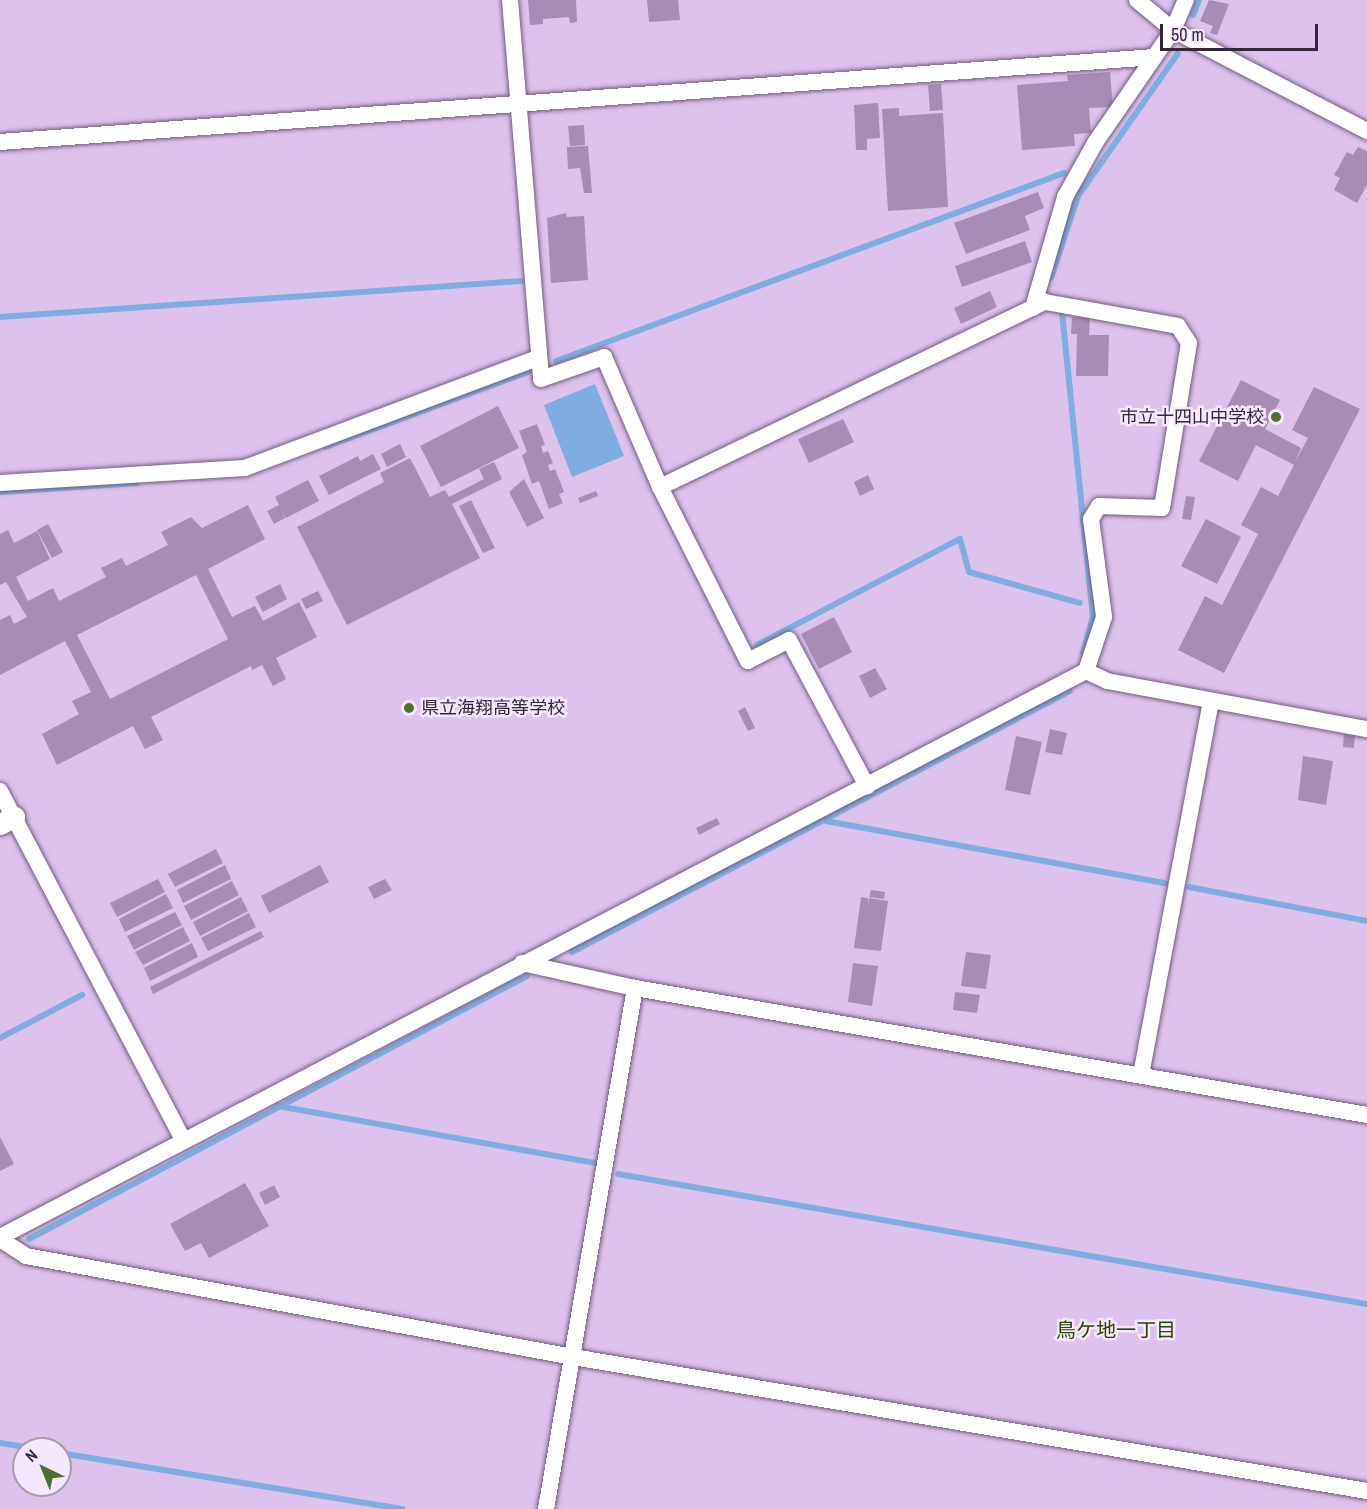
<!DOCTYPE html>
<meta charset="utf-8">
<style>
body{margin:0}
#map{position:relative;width:1367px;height:1509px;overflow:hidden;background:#dcc2ec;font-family:"Archivo Narrow","Noto Sans JP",sans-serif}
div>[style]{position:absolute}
.water>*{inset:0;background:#80ade1}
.stream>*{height:6px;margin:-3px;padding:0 3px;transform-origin:3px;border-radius:3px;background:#80ade1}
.building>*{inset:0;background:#a68db5}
.roads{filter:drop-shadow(0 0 2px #715a7f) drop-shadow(0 0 2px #715a7f)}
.minor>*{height:16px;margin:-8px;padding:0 8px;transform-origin:8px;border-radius:8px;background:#fff}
.tertiary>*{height:21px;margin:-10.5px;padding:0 10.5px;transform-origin:10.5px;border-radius:10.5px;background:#fff}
.dots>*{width:16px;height:16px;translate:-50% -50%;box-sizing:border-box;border:3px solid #f5e8fe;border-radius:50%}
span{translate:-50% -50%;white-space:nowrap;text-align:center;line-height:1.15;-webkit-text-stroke:5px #f5e8fe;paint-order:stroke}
.poi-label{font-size:18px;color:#322738}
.right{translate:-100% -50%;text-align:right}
.left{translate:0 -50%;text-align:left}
.neighbourhood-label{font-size:20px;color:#254500}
.north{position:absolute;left:12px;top:1437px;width:60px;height:60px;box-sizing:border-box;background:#f5e8fe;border:2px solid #a79baf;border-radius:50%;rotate:317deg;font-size:16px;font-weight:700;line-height:24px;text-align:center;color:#322738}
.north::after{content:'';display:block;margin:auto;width:21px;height:27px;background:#4c712b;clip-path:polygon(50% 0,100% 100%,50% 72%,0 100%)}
.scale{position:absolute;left:1160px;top:24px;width:158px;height:27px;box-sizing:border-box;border:3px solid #322738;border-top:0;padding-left:8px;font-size:18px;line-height:21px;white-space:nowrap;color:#322738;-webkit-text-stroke:4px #f5e8fe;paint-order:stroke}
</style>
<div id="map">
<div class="water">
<i style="clip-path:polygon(595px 384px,624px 456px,572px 477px,544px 405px)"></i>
</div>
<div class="stream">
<i style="left:1193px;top:15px;width:16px;rotate:-68deg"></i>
<i style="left:1051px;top:278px;width:86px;rotate:-71.8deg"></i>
<i style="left:1078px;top:196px;width:174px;rotate:-55deg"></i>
<i style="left:1062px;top:312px;width:306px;rotate:84.2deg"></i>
<i style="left:1093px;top:616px;width:38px;rotate:105deg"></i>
<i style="left:0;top:317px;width:522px;rotate:-3.95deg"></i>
<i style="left:556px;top:361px;width:542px;rotate:-20.31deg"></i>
<i style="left:325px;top:447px;width:216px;rotate:-20.3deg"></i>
<i style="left:0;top:492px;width:137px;rotate:-3.8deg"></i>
<i style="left:757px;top:645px;width:229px;rotate:-27.6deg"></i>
<i style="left:960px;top:539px;width:34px;rotate:75deg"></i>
<i style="left:969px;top:572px;width:115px;rotate:15.6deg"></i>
<i style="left:826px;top:821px;width:345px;rotate:10.4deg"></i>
<i style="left:1189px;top:887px;width:181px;rotate:10.8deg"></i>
<i style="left:572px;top:952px;width:562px;rotate:-27.66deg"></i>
<i style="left:0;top:1038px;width:93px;rotate:-27.7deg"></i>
<i style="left:278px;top:1106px;width:327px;rotate:10.2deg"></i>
<i style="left:618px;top:1174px;width:760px;rotate:9.85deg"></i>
<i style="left:29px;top:1239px;width:563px;rotate:-27.84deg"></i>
<i style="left:0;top:1443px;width:38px;rotate:9deg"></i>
<i style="left:60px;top:1453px;width:347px;rotate:9.3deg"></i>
</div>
<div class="building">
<i style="clip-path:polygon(528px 0,576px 0,577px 22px,570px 23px,569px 17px,543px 19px,543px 24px,530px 25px)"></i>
<i style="clip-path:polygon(647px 0,678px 0,680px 20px,649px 22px)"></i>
<i style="clip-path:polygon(1209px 0,1229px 4px,1217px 35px,1210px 33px,1213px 26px,1200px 21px)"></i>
<i style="clip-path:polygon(1110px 72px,1113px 107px,1089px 108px,1091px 133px,1074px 134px,1075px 146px,1022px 150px,1017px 85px,1068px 81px,1067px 75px)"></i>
<i style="clip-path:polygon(941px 84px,943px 110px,930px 111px,928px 85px)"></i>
<i style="clip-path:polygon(878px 103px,880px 138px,867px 139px,867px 150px,856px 150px,854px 105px)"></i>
<i style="clip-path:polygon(899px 108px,899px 116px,943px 113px,948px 207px,888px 211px,882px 109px)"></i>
<i style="clip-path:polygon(584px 125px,585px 145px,570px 146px,568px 126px)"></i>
<i style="clip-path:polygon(588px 146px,592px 193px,584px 193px,580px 168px,568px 169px,567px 147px)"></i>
<i style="clip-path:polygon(1358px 147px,1367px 151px,1367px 185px,1357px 203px,1334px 190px,1340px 178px,1334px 175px,1347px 152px,1353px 155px)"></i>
<i style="clip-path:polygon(1038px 192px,1044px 208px,1025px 216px,1030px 230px,966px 254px,954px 223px)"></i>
<i style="clip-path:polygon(566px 213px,567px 217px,584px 216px,588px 280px,551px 283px,547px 218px)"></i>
<i style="clip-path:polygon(1025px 241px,1032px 262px,962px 287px,955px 266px)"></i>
<i style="clip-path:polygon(990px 291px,997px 307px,961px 324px,954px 308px)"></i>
<i style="clip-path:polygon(1072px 317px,1090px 318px,1089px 335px,1109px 335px,1108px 376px,1076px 376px,1077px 334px,1071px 334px)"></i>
<i style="clip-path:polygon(1241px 380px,1280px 400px,1265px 429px,1301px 448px,1295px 462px,1308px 438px,1292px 430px,1314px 387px,1360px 409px,1224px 673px,1178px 650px,1205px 596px,1222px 605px,1258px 534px,1241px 525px,1261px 487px,1278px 496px,1294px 465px,1256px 445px,1238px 481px,1199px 461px)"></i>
<i style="clip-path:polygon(498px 406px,519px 448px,441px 487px,420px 446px)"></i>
<i style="clip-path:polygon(843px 419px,854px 442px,809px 463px,798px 439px)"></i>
<i style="clip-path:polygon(537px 424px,545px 445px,541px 446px,543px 453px,548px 451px,553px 463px,548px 465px,550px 471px,555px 469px,564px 492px,559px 494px,563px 503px,549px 509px,539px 481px,532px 484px,522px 455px,527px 452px,519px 431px)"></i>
<i style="clip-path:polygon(400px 444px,406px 457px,387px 467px,381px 454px)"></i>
<i style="clip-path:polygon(373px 454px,381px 469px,329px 495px,319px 476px,358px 456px,360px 461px)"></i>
<i style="clip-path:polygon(410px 458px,430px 497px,445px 490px,449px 497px,484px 479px,479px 469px,494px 462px,502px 479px,452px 504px,480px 558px,347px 625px,297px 527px,384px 482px,380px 473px)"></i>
<i style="clip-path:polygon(868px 475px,874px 489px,860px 496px,854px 482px)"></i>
<i style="clip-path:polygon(524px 479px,544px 518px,527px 527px,509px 492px)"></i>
<i style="clip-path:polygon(308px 480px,319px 501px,286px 518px,281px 510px,285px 518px,274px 524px,267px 511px,279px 505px,275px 497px)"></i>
<i style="clip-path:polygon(596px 491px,598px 496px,580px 503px,578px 498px)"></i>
<i style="clip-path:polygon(1186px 496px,1195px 497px,1191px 520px,1182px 519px)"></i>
<i style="clip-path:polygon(471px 500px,495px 548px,483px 553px,459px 506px)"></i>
<i style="clip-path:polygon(evenodd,248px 505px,265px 539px,208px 569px,232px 617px,255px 606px,263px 621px,299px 602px,317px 637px,276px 658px,286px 679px,273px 686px,262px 665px,252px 670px,251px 666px,151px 717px,163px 740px,145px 749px,133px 726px,57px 765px,42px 734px,79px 714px,72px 701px,91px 692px,65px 641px,0 675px,0 620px,10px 615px,14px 624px,27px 617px,6px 582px,0 585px,0 534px,8px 530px,14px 543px,37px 531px,50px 559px,16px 577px,28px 601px,53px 588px,59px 601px,106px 577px,101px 568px,122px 558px,126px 566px,168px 545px,161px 532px,191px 517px,202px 528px,248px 505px,196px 575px,228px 639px,110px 699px,77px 635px,196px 575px)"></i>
<i style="clip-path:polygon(1206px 519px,1241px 537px,1217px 584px,1181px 566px)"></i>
<i style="clip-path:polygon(48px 524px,63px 552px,52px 558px,37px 530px)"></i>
<i style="clip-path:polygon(280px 584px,287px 599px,263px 612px,255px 597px)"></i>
<i style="clip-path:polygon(318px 591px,323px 601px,306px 609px,301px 599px)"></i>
<i style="clip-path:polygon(834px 617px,852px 652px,819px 669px,801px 634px)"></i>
<i style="clip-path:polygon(875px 668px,887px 689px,870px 698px,859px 676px)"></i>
<i style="clip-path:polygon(745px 707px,755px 728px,748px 731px,738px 711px)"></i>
<i style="clip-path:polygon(1050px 729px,1067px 733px,1062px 755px,1045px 752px)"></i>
<i style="clip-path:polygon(1344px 734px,1355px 736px,1354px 748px,1343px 747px)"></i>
<i style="clip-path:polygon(1016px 736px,1042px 742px,1030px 795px,1005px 790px)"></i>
<i style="clip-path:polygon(1303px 756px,1333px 761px,1326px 805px,1298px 800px)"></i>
<i style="clip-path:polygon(717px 818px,720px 824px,699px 835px,696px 828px)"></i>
<i style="clip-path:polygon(216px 849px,223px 863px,175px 887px,168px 874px)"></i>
<i style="clip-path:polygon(225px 865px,231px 879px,183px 903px,177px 890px)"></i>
<i style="clip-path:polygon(320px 865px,329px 882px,269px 913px,261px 896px)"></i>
<i style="clip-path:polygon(158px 879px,165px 892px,117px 917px,110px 903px)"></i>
<i style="clip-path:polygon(385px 879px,392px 890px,374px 899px,368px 887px)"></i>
<i style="clip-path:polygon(232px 881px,239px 895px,191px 920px,184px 906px)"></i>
<i style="clip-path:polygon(871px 890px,885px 892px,884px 899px,869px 897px)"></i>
<i style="clip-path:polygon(166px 894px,173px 908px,125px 932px,119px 919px)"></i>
<i style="clip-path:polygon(241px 897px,248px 911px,200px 936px,193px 922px)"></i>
<i style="clip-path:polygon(861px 897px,868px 898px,868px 904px,869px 898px,888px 901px,881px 951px,854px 948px)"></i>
<i style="clip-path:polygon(175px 912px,182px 925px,134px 950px,127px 936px)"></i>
<i style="clip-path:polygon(249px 913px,256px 927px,208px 951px,201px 938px)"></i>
<i style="clip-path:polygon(183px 927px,190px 941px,143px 965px,135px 952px)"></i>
<i style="clip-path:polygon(261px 931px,264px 937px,153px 994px,150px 987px)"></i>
<i style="clip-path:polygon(192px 943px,198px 957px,150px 981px,144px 968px)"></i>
<i style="clip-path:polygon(966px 952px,991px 955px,986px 989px,961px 986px)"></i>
<i style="clip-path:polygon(853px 963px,878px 966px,872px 1006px,848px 1002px)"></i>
<i style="clip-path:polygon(955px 992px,980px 995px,977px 1013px,953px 1010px)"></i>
<i style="clip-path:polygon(0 1137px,14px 1164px,0 1171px)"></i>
<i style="clip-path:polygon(245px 1183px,269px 1226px,209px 1258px,201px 1243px,185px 1251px,170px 1224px)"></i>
<i style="clip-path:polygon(274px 1185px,280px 1197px,265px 1205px,259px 1193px)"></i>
</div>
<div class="roads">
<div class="minor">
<i style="left:510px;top:0;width:380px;rotate:85.3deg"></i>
<i style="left:541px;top:379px;width:67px;rotate:-19.2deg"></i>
<i style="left:604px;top:357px;width:142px;rotate:66.7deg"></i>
<i style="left:660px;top:487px;width:195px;rotate:63.2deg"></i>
<i style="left:748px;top:661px;width:46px;rotate:-27.1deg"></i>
<i style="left:789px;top:640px;width:166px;rotate:61.9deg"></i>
<i style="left:1137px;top:0;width:47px;rotate:39.8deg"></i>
<i style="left:1173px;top:30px;width:219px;rotate:27.5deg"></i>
<i style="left:0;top:142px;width:1157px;rotate:-4.21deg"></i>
<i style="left:1033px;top:308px;width:116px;rotate:-73.9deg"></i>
<i style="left:1065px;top:197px;width:62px;rotate:-60.9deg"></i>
<i style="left:1095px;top:143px;width:137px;rotate:-55.4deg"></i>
<i style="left:1173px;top:30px;width:33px;rotate:-67deg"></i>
<i style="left:0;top:483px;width:245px;rotate:-3.5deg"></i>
<i style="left:245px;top:468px;width:313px;rotate:-20.6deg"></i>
<i style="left:660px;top:487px;width:427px;rotate:-25.7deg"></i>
<i style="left:1045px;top:302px;width:135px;rotate:10.2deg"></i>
<i style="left:1178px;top:326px;width:20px;rotate:57deg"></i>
<i style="left:1189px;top:343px;width:167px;rotate:99.3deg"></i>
<i style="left:1162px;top:508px;width:63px;rotate:-178.2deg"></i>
<i style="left:1099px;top:506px;width:15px;rotate:122deg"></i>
<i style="left:1091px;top:519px;width:99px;rotate:82.4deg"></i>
<i style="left:1104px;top:617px;width:57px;rotate:108.4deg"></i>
<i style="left:0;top:791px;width:392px;rotate:62.3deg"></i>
<i style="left:522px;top:963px;width:116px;rotate:12.5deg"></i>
<i style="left:635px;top:988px;width:743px;rotate:9.84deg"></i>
<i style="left:1141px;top:1075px;width:380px;rotate:-79.4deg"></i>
<i style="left:0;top:1237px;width:1225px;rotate:-27.53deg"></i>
<i style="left:1086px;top:671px;width:23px;rotate:25deg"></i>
<i style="left:1107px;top:681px;width:264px;rotate:10.5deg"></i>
<i style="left:0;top:1239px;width:31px;rotate:33deg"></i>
<i style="left:26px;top:1256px;width:556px;rotate:10.46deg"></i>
<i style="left:573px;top:1357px;width:805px;rotate:9.58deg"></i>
<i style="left:546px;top:1509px;width:529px;rotate:-80.31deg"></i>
</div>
<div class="tertiary">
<i style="left:0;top:824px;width:16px;rotate:-27deg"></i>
</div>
</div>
<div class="dots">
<i style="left:1276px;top:417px;background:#4c712b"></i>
<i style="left:409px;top:708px;background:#4c712b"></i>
</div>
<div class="poi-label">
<span class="right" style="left:1264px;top:417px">市立十四山中学校</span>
<span class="left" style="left:421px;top:708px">県立海翔高等学校</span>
</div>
<div class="neighbourhood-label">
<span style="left:1116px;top:1329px">鳥ケ地一丁目</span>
</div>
<div class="north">N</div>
<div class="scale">50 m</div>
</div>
